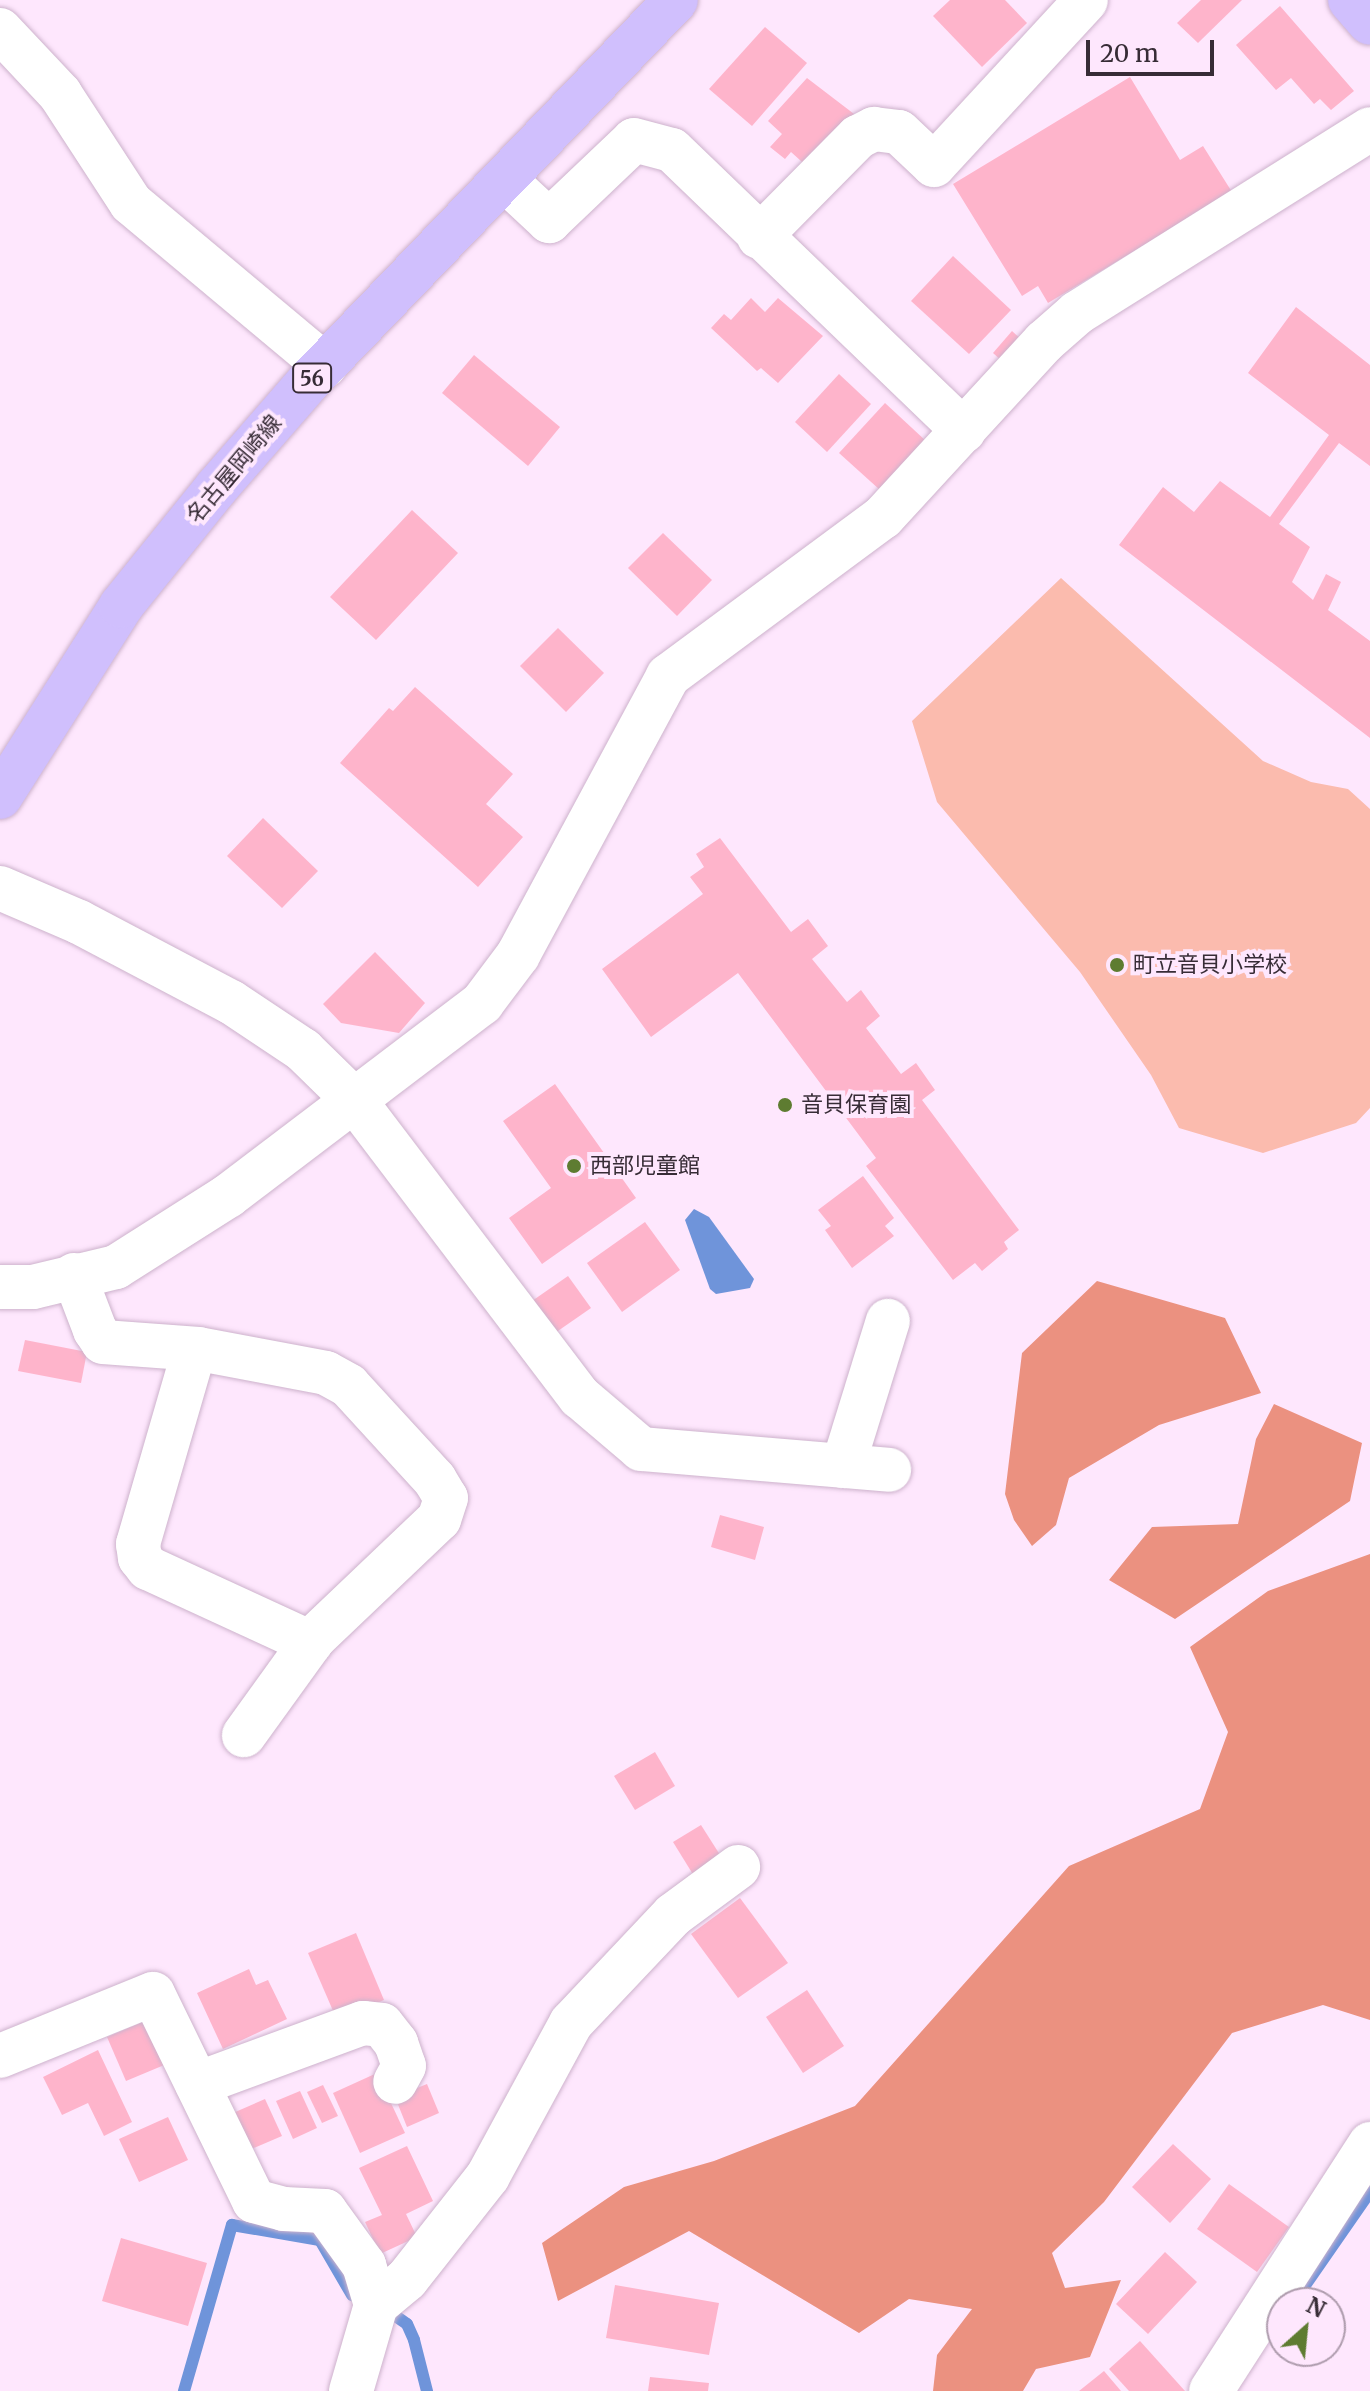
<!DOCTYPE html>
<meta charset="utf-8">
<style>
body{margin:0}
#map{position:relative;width:1370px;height:2391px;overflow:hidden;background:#fee7fd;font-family:Merriweather,"Noto Sans JP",serif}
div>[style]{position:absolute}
.green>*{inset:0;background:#fbbbae}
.forest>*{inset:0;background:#eb9180}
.water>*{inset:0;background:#6f94da}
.stream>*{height:12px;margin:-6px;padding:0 6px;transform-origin:6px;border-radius:6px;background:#6f94da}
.building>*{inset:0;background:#feb4cb}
.roads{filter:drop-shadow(0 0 2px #cdb2cc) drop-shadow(0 0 2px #cdb2cc)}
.minor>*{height:44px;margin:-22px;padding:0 22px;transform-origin:22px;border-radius:22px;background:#fff}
.tertiary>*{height:44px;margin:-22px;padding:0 22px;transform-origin:22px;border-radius:22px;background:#fff}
.primary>*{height:44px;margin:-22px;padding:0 22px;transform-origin:22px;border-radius:22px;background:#d0bffd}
.dots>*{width:22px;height:22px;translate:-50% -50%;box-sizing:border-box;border:4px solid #fee7fd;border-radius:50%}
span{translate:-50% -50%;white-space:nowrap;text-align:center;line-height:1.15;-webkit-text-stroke:8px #fee7fd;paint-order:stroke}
.shield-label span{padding:2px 6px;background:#fee7fd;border:2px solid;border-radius:6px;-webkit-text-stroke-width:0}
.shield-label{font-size:20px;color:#372c36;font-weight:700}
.street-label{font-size:22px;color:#372c36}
.poi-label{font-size:22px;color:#372c36}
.left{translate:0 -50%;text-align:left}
.north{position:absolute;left:1266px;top:2287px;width:80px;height:80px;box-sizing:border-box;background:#fee7fd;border:2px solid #ae9cad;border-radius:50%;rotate:27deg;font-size:22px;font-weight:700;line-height:32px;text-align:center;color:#372c36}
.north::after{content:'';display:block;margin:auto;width:28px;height:36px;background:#5e7c31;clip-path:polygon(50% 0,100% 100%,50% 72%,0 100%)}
.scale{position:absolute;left:1086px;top:40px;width:128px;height:36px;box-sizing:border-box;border:4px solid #372c36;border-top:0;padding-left:10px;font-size:24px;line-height:28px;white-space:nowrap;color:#372c36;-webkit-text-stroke:6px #fee7fd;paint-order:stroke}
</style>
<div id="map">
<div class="green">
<i style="clip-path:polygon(1061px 578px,1263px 761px,1311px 782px,1348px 789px,1370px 809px,1370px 1108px,1356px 1123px,1263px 1153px,1179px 1128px,1151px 1075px,1080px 972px,937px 802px,912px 721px)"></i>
</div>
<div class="forest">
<i style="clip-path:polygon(1097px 1281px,1225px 1318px,1261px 1393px,1159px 1425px,1069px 1478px,1056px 1525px,1032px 1546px,1014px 1520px,1005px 1494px,1022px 1353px)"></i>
<i style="clip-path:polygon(1274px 1404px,1362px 1443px,1350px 1501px,1175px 1619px,1109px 1580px,1152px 1527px,1238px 1524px,1256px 1439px)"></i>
<i style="clip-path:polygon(1370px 1554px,1370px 2020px,1323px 2005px,1232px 2033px,1104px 2202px,1052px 2253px,1065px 2288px,1121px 2280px,1090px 2357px,1036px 2369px,1023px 2391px,933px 2391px,937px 2355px,972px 2309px,909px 2299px,859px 2333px,689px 2231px,558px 2301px,542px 2243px,624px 2187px,714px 2161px,855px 2106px,1069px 1866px,1200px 1809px,1228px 1732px,1190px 1647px,1268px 1591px)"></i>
</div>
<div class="water">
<i style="clip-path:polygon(694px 1209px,709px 1217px,754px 1279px,750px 1288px,716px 1294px,710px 1289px,685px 1220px)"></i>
</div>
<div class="stream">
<i style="left:1299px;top:2294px;width:124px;rotate:-55.2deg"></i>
<i style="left:397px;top:2317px;width:12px;rotate:35deg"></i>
<i style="left:407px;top:2324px;width:17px;rotate:66deg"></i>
<i style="left:414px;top:2340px;width:53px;rotate:75.7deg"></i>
<i style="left:184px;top:2391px;width:173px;rotate:-73.9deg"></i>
<i style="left:232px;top:2225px;width:89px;rotate:9.7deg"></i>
<i style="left:320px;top:2240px;width:64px;rotate:59.8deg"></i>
</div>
<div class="building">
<i style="clip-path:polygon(950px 0,1005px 0,1027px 23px,982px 67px,933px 16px)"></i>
<i style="clip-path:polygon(1201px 0,1242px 0,1198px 43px,1177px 23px)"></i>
<i style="clip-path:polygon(1280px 6px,1354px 91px,1331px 110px,1320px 99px,1314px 104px,1291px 78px,1276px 90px,1236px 45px)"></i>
<i style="clip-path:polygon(765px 27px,807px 63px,752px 126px,709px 89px)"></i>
<i style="clip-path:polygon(1130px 77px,1180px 160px,1203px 146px,1232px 192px,1048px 303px,1038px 286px,1022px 296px,953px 184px)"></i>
<i style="clip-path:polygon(807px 78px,858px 117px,811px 170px,791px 152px,785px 159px,770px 147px,782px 134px,768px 121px)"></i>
<i style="clip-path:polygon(953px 256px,1011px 310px,969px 354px,911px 301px)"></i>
<i style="clip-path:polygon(751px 298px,765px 312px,778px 298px,823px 336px,778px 383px,761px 368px,757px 371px,711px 328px,724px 314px,731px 320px)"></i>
<i style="clip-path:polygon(1296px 307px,1370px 365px,1370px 466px,1339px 443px,1279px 524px,1310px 547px,1292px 582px,1313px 600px,1326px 574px,1341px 582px,1328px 610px,1370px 641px,1370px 738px,1119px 545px,1163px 487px,1194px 512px,1220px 481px,1270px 517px,1329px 435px,1248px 373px)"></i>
<i style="clip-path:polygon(1012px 331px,1022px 340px,1003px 362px,993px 353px)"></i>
<i style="clip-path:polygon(474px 355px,560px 427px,528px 466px,442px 393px)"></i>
<i style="clip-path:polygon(839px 374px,871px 404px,827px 452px,795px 422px)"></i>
<i style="clip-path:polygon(885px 403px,926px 441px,880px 490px,839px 453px)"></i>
<i style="clip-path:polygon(412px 510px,458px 553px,376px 640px,330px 597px)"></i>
<i style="clip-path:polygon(663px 533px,712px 580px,677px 616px,628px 568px)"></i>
<i style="clip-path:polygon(558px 628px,604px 673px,566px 712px,520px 666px)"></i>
<i style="clip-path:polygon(415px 687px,513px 774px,486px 804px,523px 837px,478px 887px,340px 763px,389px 708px,393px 711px)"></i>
<i style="clip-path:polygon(263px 818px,318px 871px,282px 908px,227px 856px)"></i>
<i style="clip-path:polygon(720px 838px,791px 932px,808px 919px,828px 946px,812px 959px,847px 1002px,861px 990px,880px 1016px,866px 1028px,901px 1074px,916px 1063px,935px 1090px,922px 1100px,1019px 1230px,1004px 1242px,1008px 1249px,982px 1271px,975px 1263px,953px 1280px,866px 1166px,876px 1158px,738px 973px,651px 1037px,602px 969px,703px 894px,690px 877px,704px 867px,696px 854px)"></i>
<i style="clip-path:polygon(375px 952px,425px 1003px,399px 1033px,341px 1023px,323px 1004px)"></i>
<i style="clip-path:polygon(555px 1084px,636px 1198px,542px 1264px,509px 1218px,551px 1188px,503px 1121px)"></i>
<i style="clip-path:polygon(863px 1176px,894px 1218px,885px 1226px,894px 1236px,852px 1268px,825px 1230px,831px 1226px,818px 1210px)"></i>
<i style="clip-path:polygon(645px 1222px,680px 1270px,622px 1312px,587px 1263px)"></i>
<i style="clip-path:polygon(568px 1276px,591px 1308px,555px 1333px,532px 1301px)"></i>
<i style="clip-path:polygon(25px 1340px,87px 1352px,81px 1383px,18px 1371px)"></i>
<i style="clip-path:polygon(720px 1515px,764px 1527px,755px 1560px,711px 1547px)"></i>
<i style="clip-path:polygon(655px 1752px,675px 1786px,635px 1810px,614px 1776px)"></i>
<i style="clip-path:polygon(701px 1825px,722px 1858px,694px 1876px,673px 1842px)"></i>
<i style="clip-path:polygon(740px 1898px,788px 1963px,738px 1998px,691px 1934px)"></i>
<i style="clip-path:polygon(356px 1933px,384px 2000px,337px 2020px,308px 1953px)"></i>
<i style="clip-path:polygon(249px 1969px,256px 1985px,268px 1980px,287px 2019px,223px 2049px,197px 1993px)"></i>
<i style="clip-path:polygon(807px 1990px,844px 2046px,803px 2073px,766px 2017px)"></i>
<i style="clip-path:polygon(150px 2019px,169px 2063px,126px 2081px,107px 2037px)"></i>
<i style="clip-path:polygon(98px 2050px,132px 2122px,104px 2136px,88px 2103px,62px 2115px,43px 2077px)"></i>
<i style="clip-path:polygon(377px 2073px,405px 2133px,360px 2153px,333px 2093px)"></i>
<i style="clip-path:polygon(427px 2084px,439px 2113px,407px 2127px,395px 2097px)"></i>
<i style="clip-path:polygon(323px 2085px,338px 2116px,322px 2123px,307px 2092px)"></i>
<i style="clip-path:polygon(300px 2091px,317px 2128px,293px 2139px,276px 2101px)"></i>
<i style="clip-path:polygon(265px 2099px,282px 2136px,249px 2150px,233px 2113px)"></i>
<i style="clip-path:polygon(168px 2117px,188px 2160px,139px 2182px,119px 2139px)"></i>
<i style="clip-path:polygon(1173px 2144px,1211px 2179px,1170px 2223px,1132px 2187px)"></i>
<i style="clip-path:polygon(407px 2146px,433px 2201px,406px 2214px,417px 2237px,380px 2254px,365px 2222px,382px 2215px,359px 2168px)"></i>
<i style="clip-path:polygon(1229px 2184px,1289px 2227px,1257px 2272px,1197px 2229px)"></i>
<i style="clip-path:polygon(121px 2238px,207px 2263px,188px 2326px,102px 2301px)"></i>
<i style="clip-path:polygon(1165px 2252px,1197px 2282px,1148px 2334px,1116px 2304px)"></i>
<i style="clip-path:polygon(615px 2285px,719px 2303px,709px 2355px,606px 2338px)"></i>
<i style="clip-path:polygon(1140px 2341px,1185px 2391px,1129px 2391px,1109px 2369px)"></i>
<i style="clip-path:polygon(1104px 2371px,1121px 2391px,1079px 2391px)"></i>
<i style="clip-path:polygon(650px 2377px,709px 2383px,708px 2391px,648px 2391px)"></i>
</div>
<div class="roads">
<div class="minor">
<i style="left:0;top:30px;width:88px;rotate:46.8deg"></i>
<i style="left:60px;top:94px;width:130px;rotate:56.9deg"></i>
<i style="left:131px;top:203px;width:253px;rotate:39.9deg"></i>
<i style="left:506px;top:181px;width:59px;rotate:42.9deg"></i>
<i style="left:549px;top:221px;width:117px;rotate:-43.6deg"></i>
<i style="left:634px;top:140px;width:39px;rotate:15deg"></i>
<i style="left:672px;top:150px;width:405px;rotate:43.9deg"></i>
<i style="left:759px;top:237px;width:141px;rotate:-45.3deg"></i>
<i style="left:858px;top:137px;width:18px;rotate:-27deg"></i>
<i style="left:874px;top:129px;width:25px;rotate:7deg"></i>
<i style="left:899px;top:132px;width:48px;rotate:43.3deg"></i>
<i style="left:934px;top:165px;width:224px;rotate:-47.3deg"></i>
<i style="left:355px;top:1101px;width:372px;rotate:52.8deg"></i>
<i style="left:580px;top:1397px;width:80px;rotate:40.4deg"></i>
<i style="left:641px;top:1449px;width:249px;rotate:4.8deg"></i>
<i style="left:74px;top:1275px;width:59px;rotate:69.1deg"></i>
<i style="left:95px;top:1330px;width:14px;rotate:56deg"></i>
<i style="left:103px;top:1342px;width:96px;rotate:4.2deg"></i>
<i style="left:199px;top:1349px;width:129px;rotate:10.7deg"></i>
<i style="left:326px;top:1373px;width:26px;rotate:29deg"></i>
<i style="left:349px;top:1386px;width:127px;rotate:47.5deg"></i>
<i style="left:435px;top:1480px;width:21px;rotate:59deg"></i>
<i style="left:446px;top:1498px;width:22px;rotate:108deg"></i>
<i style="left:439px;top:1519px;width:173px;rotate:136.4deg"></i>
<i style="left:314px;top:1638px;width:120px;rotate:125.8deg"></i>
<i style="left:0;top:1287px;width:33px"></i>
<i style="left:33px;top:1287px;width:85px;rotate:-13.5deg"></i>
<i style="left:116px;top:1267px;width:133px;rotate:-32.4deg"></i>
<i style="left:228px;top:1196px;width:319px;rotate:-37.2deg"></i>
<i style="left:482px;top:1003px;width:60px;rotate:-53.1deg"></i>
<i style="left:518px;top:955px;width:317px;rotate:-61.7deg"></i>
<i style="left:668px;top:676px;width:267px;rotate:-36.5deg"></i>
<i style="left:883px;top:517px;width:238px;rotate:-47.4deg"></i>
<i style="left:1044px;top:342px;width:44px;rotate:-41.3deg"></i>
<i style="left:1077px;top:313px;width:346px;rotate:-32.1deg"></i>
<i style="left:194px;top:1351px;width:201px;rotate:106.2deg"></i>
<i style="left:138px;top:1544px;width:14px;rotate:82deg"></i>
<i style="left:140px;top:1558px;width:13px;rotate:51deg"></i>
<i style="left:148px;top:1568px;width:179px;rotate:24.7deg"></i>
<i style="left:843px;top:1466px;width:152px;rotate:-72.8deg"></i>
<i style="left:0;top:2056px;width:165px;rotate:-22.1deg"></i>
<i style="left:153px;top:1994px;width:230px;rotate:64deg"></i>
<i style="left:254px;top:2201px;width:31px;rotate:15deg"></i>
<i style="left:284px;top:2209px;width:41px;rotate:2.8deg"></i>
<i style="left:325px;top:2211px;width:67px;rotate:54.2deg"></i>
<i style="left:364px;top:2265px;width:42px;rotate:73.3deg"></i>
<i style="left:376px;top:2305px;width:90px;rotate:106.2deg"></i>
<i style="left:197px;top:2084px;width:177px;rotate:-20.2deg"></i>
<i style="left:363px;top:2023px;width:19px;rotate:6deg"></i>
<i style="left:382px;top:2025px;width:23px;rotate:52deg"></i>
<i style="left:396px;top:2043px;width:24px;rotate:71deg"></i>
<i style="left:404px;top:2066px;width:18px;rotate:119deg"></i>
<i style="left:376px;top:2305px;width:40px;rotate:-40deg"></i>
<i style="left:407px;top:2279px;width:131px;rotate:-51.8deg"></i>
<i style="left:488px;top:2176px;width:174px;rotate:-61.5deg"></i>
<i style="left:571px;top:2023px;width:149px;rotate:-46.6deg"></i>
<i style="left:673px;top:1915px;width:81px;rotate:-36.4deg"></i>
<i style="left:1211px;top:2391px;width:294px;rotate:-57.2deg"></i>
</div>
<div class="tertiary">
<i style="left:0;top:888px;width:86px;rotate:23.3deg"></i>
<i style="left:79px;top:922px;width:172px;rotate:27.8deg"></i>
<i style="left:231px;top:1002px;width:87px;rotate:33.7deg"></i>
<i style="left:303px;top:1050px;width:73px;rotate:44.4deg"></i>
</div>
<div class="primary">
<i style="left:1350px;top:0;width:30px;rotate:49deg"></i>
<i style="left:0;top:797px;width:226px;rotate:-57.6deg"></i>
<i style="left:121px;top:606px;width:153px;rotate:-51.1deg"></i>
<i style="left:217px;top:487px;width:143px;rotate:-49deg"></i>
<i style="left:311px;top:379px;width:526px;rotate:-46.08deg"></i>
</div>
</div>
<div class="dots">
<i style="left:1117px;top:965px;background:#5e7c31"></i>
<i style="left:785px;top:1105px;background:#5e7c31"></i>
<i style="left:574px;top:1166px;background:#5e7c31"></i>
</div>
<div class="shield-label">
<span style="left:312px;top:378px">56</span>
</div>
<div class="street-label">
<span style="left:234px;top:469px;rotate:-50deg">名古屋岡崎線</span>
</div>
<div class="poi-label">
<span class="left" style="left:1133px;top:965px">町立音貝小学校</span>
<span class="left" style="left:801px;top:1105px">音貝保育園</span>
<span class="left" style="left:590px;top:1166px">西部児童館</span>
</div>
<div class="north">N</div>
<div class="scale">20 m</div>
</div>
